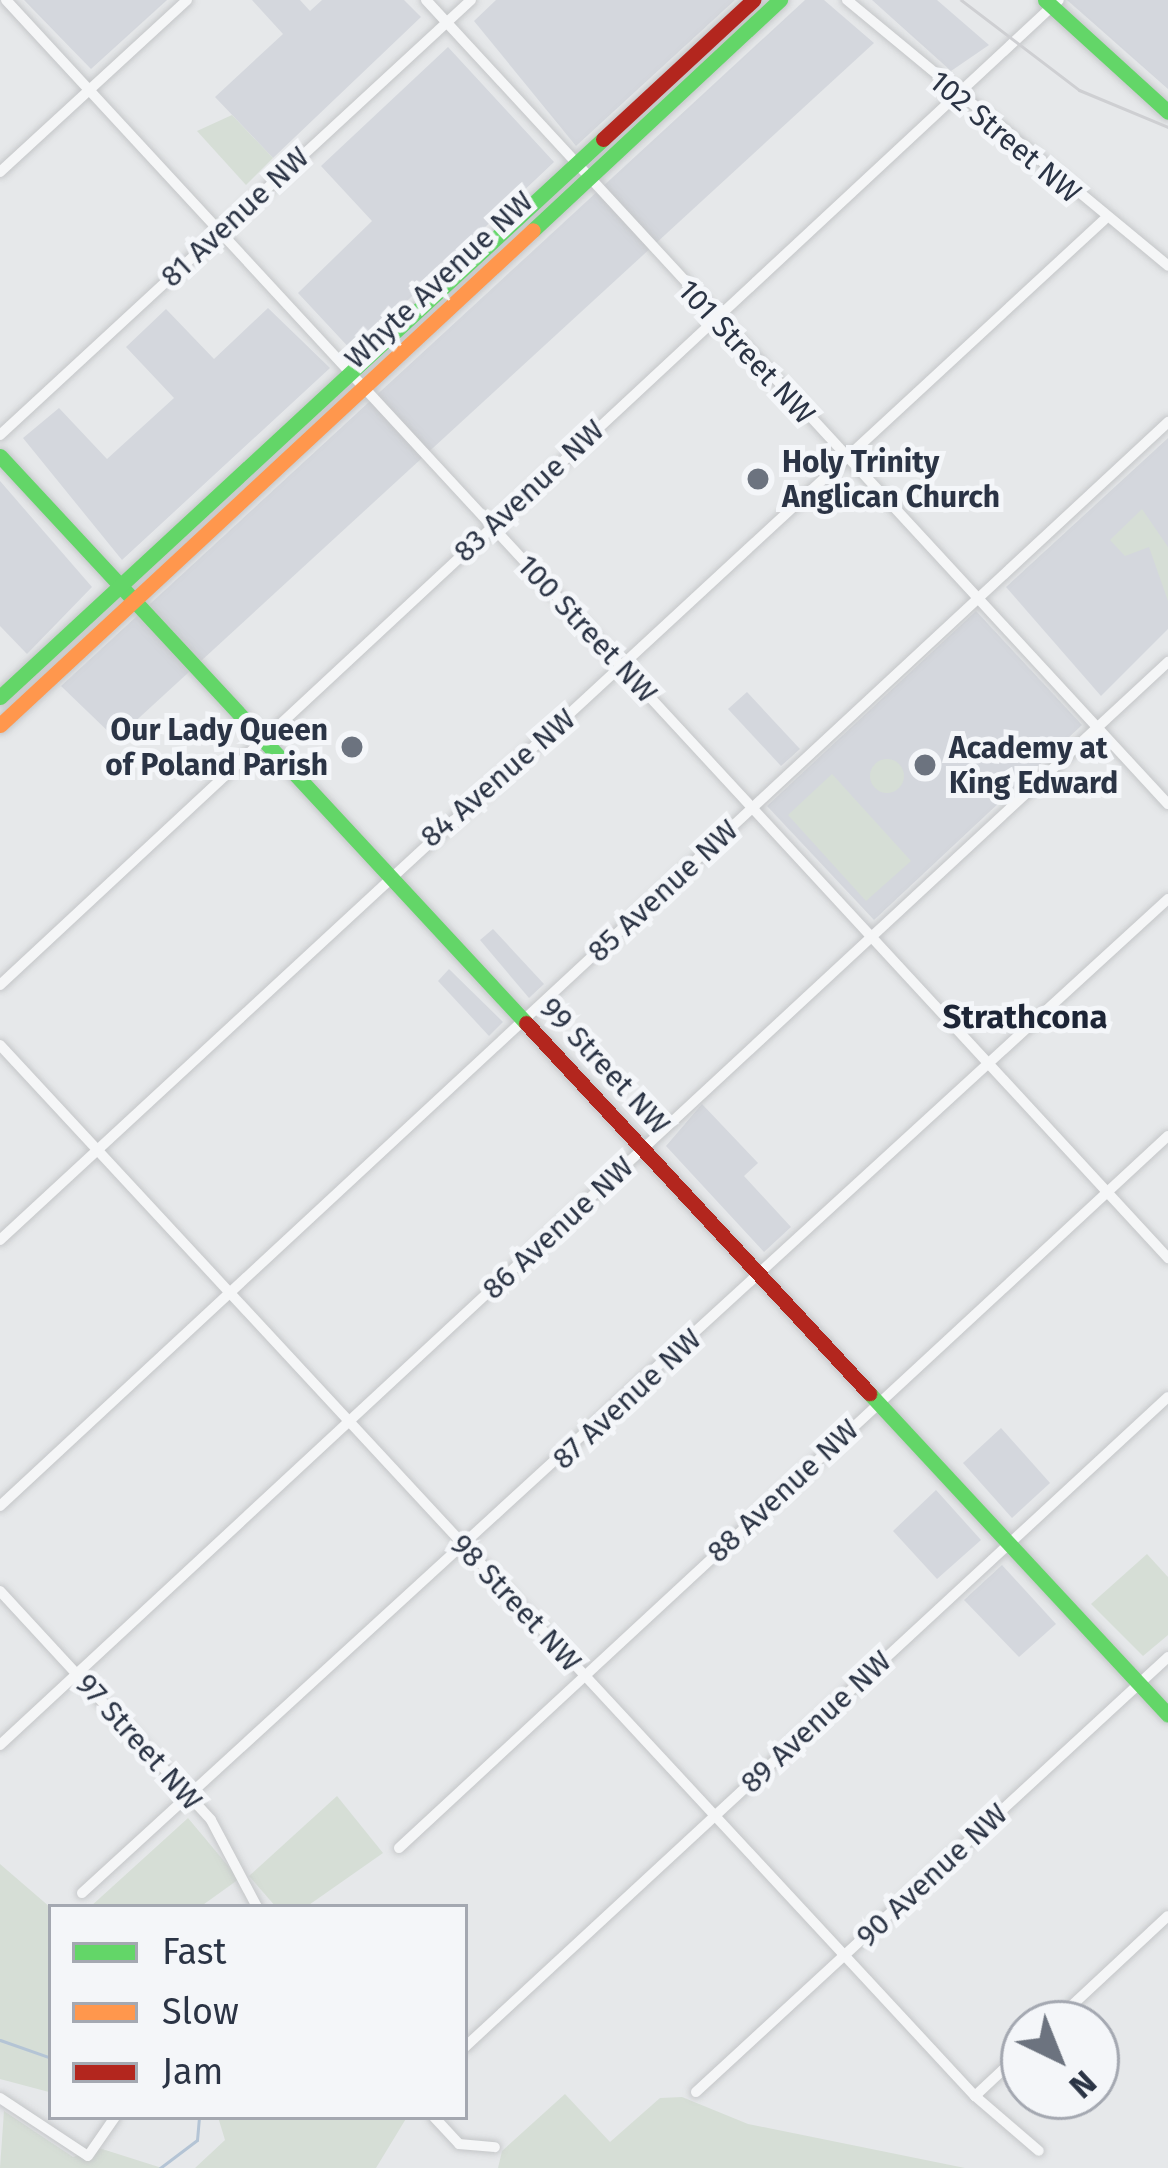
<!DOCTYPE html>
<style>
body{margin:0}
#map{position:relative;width:1168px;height:2168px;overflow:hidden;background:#e6e8ea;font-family:"Fira Sans",sans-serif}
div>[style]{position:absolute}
.built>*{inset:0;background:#d4d7dd}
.green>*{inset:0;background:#d6ded6}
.round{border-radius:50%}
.stream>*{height:3px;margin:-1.5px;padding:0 1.5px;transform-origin:1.5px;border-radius:1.5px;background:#b4c4d5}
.roads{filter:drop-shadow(0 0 3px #c4c6c8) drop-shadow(0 0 3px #c4c6c8)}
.street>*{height:10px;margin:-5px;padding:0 5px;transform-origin:5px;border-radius:5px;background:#f5f6f7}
.fast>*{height:15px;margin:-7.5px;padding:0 7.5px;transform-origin:7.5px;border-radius:7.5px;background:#63d668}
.slow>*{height:15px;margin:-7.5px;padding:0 7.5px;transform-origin:7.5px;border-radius:7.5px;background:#ff974d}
.jam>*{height:15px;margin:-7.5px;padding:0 7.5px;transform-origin:7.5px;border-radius:7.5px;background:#b3261e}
.tram>*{height:3px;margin:-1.5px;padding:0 1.5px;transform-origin:1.5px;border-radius:1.5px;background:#cecfd2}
.dots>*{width:33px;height:33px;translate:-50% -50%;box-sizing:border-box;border:6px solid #f4f6f9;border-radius:50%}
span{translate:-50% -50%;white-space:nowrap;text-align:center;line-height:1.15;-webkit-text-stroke:10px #f4f6f9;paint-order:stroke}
.street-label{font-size:30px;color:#2b3445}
.poi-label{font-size:30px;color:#2b3445;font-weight:700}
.left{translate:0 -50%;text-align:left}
.right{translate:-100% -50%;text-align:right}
.neighbourhood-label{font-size:33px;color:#1d2536;font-weight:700}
.legend{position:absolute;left:48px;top:1904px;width:420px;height:216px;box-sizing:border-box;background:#f4f6f9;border:3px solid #a4a8b1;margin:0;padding:15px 21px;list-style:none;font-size:36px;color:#2b3445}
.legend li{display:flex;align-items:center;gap:24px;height:60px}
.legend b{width:60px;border:3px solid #a4a8b1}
.north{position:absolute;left:1000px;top:2000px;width:120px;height:120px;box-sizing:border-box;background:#f4f6f9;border:3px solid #a4a8b1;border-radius:50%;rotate:137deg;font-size:33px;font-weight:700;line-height:48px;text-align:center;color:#2b3445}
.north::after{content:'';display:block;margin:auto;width:42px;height:54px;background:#6c737f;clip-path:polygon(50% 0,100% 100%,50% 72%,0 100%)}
</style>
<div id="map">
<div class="built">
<i style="clip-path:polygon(24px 0,167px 0,91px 69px)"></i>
<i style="clip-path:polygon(252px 0,300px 0,310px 11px,322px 0,404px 0,421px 17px,273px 158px,215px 97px,283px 34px)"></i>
<i style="clip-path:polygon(496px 0,735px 0,576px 146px,474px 21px)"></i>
<i style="clip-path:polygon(805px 0,824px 0,874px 43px,116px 739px,61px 686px)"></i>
<i style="clip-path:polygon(872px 0,937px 0,989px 45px,951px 71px)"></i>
<i style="clip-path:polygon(1067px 0,1168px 0,1168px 89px)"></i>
<i style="clip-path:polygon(448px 47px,554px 162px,353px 352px,298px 293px,372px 221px,321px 166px)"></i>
<i style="clip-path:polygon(268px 308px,330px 368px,122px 560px,23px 438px,59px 408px,107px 459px,174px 398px,126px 347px,166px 309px,214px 359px)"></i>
<i style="clip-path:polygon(1168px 438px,1168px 629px,1101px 696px,1006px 587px)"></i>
<i style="clip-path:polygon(0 481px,92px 587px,27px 654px,0 626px)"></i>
<i style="clip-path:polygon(976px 611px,1082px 725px,874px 920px,767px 806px)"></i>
<i style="clip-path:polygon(747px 692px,800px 749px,781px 766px,728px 709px)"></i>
<i style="clip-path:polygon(493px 929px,544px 984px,529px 998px,480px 940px)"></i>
<i style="clip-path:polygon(449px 969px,503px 1022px,489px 1036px,438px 981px)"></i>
<i style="clip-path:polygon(702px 1104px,758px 1163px,744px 1176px,791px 1227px,764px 1252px,666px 1146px)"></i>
<i style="clip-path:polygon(1001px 1428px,1050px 1483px,1012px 1518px,963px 1463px)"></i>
<i style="clip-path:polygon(936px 1490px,981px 1540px,937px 1579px,893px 1531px)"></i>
<i style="clip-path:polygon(1002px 1565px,1056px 1624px,1019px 1657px,964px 1600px)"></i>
</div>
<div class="green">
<i style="clip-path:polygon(232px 115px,273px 158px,246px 185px,197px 131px)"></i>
<i style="clip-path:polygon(1142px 509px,1168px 547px,1168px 601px,1149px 547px,1125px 556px,1110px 540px)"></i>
<i class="round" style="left:870px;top:759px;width:34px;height:34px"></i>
<i style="clip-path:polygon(832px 774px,911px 861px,866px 901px,788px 815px)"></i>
<i style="clip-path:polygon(1147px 1554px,1168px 1577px,1168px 1635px,1143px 1656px,1091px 1604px)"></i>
<i style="clip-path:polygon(337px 1796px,383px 1853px,306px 1907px,276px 1907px,249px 1876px)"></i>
<i style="clip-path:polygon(188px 1818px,239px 1879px,200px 1907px,90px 1907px)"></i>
<i style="clip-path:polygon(0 1864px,51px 1908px,49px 2092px,0 2079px)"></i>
<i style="clip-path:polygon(565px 2094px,610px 2142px,660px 2098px,682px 2097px,748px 2124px,965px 2168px,498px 2168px,502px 2151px)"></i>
<i style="clip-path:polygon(4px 2111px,73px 2157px,99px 2148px,162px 2168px,0 2168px)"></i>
<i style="clip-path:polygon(218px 2117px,407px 2117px,376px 2168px,195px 2168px,225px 2140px)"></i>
</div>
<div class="stream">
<i style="left:0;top:2040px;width:54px;rotate:19.4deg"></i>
<i style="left:160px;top:2168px;width:46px;rotate:-37.1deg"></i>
<i style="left:197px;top:2140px;width:23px;rotate:-85deg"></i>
</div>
<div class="roads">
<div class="street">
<i style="left:6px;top:0;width:1713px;rotate:47.27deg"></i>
<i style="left:426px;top:0;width:1094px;rotate:47.3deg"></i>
<i style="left:847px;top:0;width:417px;rotate:39.6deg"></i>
<i style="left:0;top:172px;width:254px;rotate:-42.6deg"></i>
<i style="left:0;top:435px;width:641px;rotate:-42.72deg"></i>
<i style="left:0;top:985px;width:1446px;rotate:-42.93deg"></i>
<i style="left:0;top:1045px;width:1434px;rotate:47.15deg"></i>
<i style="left:975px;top:2096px;width:84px;rotate:40.7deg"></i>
<i style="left:0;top:1240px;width:1503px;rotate:-42.74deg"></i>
<i style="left:0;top:1506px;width:1594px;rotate:-42.86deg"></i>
<i style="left:0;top:1591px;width:311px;rotate:47.3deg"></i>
<i style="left:211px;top:1820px;width:98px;rotate:62.1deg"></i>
<i style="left:0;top:1745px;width:1593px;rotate:-42.84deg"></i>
<i style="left:399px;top:1848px;width:1048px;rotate:-42.8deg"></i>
<i style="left:82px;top:1893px;width:1472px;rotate:-42.47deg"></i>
<i style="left:1052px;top:2024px;width:158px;rotate:-43deg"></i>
<i style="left:465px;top:2047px;width:957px;rotate:-42.76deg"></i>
<i style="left:696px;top:2092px;width:642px;rotate:-42.66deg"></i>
<i style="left:975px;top:2096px;width:67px;rotate:-43.2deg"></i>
<i style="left:0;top:2098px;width:105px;rotate:33.4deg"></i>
<i style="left:88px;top:2156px;width:47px;rotate:-55.3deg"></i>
<i style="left:434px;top:2117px;width:37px;rotate:47deg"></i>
<i style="left:459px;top:2144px;width:36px;rotate:5deg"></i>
</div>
<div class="fast">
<i style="left:1045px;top:0;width:166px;rotate:42.3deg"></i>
<i style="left:533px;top:230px;width:338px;rotate:-43deg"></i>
<i style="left:0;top:456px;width:773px;rotate:47.15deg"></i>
<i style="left:0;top:697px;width:822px;rotate:-42.78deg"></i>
<i style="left:869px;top:1393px;width:439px;rotate:47.1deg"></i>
</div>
<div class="slow">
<i style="left:0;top:725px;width:727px;rotate:-42.88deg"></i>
</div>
<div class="jam">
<i style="left:603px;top:139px;width:205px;rotate:-42.8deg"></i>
<i style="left:526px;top:1023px;width:505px;rotate:47.17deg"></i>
</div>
</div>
<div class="tram">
<i style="left:961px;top:0;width:148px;rotate:37.3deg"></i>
<i style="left:1079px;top:90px;width:96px;rotate:22.6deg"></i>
</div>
<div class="dots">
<i style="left:758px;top:479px;background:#6c737f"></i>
<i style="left:352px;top:747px;background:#6c737f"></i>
<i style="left:925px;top:765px;background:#6c737f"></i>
</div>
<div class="street-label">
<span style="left:1005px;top:137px;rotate:40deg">102 Street NW</span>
<span style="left:235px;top:217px;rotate:-43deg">81 Avenue NW</span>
<span style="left:439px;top:280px;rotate:-43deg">Whyte Avenue NW</span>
<span style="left:746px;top:352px;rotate:47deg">101 Street NW</span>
<span style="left:529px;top:491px;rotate:-43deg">83 Avenue NW</span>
<span style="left:587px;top:629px;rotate:47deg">100 Street NW</span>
<span style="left:498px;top:778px;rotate:-41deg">84 Avenue NW</span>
<span style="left:663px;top:891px;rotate:-43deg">85 Avenue NW</span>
<span style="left:605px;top:1066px;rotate:47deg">99 Street NW</span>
<span style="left:558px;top:1228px;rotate:-43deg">86 Avenue NW</span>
<span style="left:627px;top:1399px;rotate:-43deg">87 Avenue NW</span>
<span style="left:783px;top:1491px;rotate:-43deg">88 Avenue NW</span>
<span style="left:516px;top:1603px;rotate:47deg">98 Street NW</span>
<span style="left:816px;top:1722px;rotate:-43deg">89 Avenue NW</span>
<span style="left:139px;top:1742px;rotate:48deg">97 Street NW</span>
<span style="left:932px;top:1875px;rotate:-43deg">90 Avenue NW</span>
</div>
<div class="poi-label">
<span class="left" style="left:782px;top:479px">Holy Trinity<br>Anglican Church</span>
<span class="right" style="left:328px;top:747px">Our Lady Queen<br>of Poland Parish</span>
<span class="left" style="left:949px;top:765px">Academy at<br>King Edward</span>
</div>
<div class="neighbourhood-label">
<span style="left:1025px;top:1018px">Strathcona</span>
</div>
<ul class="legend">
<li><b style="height:15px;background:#63d668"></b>Fast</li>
<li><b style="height:15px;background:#ff974d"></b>Slow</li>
<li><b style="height:15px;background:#b3261e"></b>Jam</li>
</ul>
<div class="north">N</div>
</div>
